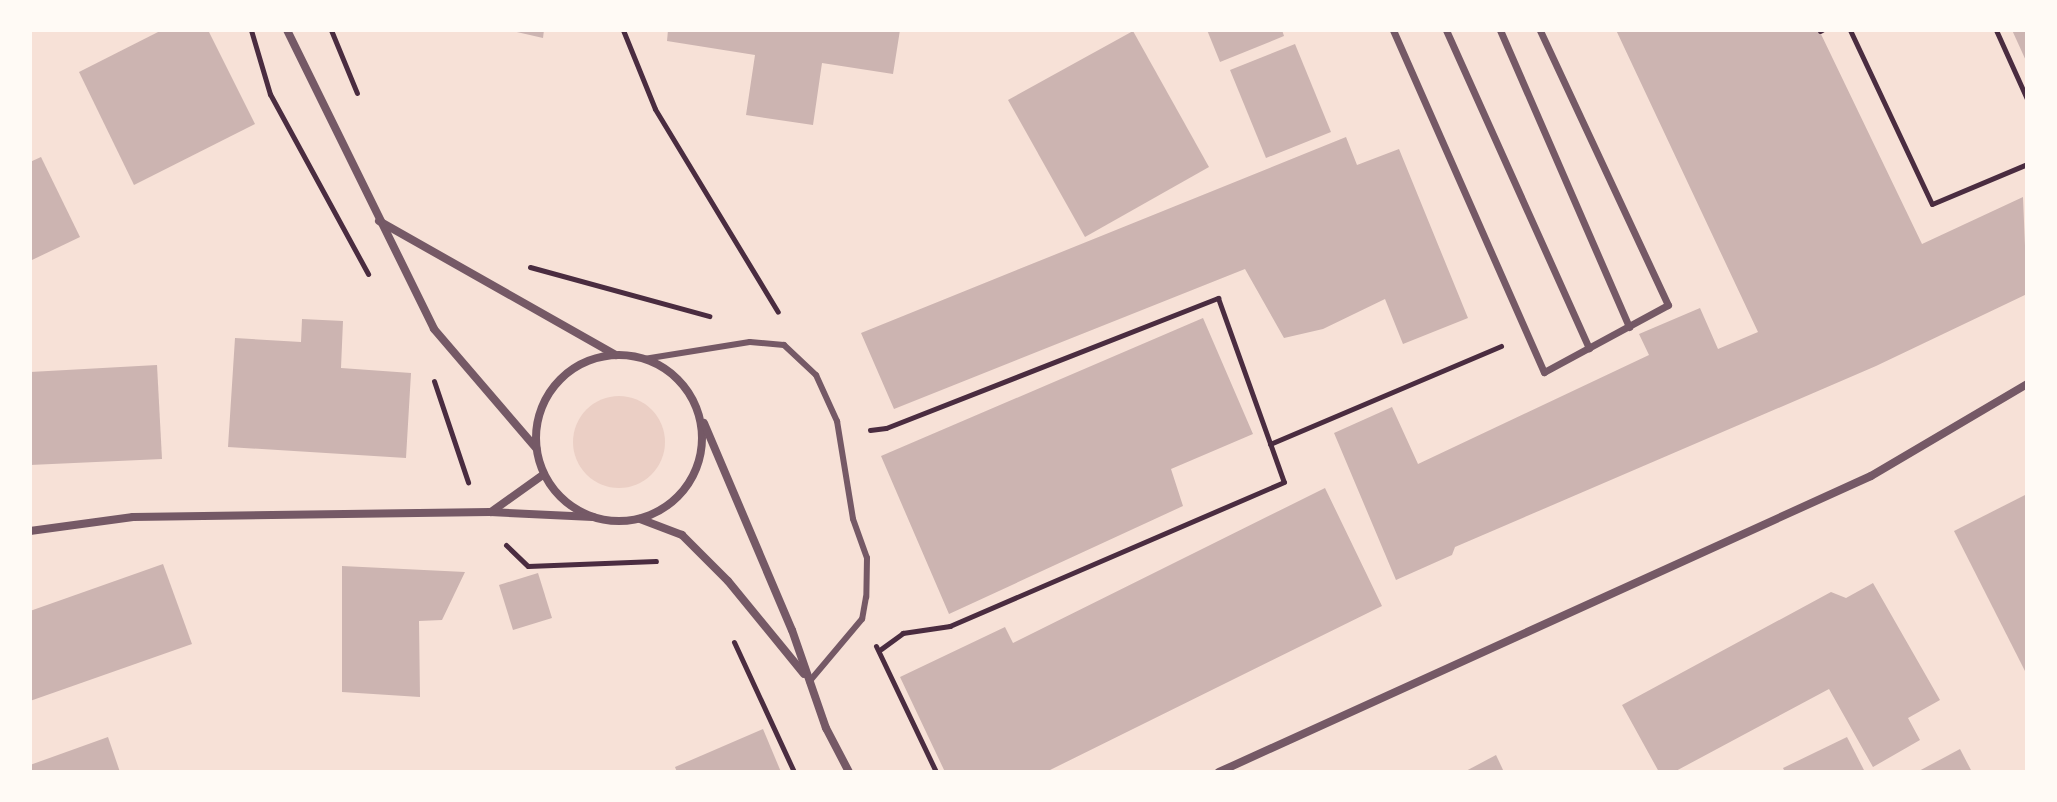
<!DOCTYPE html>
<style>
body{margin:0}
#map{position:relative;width:2057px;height:802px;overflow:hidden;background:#f7e1d7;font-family:Arial,sans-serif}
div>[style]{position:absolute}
.green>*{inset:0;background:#ebcfc5}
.round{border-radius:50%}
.building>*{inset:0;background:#ccb4b1}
.path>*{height:5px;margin:-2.5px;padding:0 2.5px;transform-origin:2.5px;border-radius:2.5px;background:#4a2c40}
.service>*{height:6px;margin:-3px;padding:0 3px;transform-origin:3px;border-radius:3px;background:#755966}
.pedestrian>*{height:7px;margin:-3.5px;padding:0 3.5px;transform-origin:3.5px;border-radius:3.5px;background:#755966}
.minor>*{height:8px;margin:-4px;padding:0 4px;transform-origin:4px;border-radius:4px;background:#755966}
.minor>.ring{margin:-4px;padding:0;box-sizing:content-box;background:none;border:8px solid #755966;border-radius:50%}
span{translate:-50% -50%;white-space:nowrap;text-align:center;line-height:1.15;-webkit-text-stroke:6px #fffaf5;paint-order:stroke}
.frame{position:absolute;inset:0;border:32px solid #fffaf5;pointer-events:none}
</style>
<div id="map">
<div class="green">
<i class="round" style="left:573px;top:396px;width:92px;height:92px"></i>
</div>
<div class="building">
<i style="clip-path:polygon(162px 30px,208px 30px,255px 124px,134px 185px,79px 72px)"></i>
<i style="clip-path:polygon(508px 30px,544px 30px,543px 38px)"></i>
<i style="clip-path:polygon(668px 30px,900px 30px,893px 74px,822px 63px,813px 125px,746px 115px,755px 55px,667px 41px)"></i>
<i style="clip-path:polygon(1207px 30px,1282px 30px,1284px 36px,1220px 62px)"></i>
<i style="clip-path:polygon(1616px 30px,1819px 30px,1922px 244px,2023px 197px,2027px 294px,1876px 366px,1455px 547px,1452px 555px,1396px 580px,1334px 433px,1392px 407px,1418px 464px,1649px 355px,1639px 334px,1700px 308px,1718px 349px,1758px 332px)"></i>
<i style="clip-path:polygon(2012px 30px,2027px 30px,2027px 63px)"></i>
<i style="clip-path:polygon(1133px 31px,1209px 167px,1085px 237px,1008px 100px)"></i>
<i style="clip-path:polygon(1295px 44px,1331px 132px,1266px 158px,1230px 70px)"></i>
<i style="clip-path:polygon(1346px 137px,1357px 165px,1399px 149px,1468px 318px,1403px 344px,1385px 299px,1323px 329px,1284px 338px,1245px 269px,894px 409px,861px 333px)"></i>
<i style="clip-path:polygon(41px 157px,80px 237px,32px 260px,30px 162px)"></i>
<i style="clip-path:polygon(1203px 318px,1253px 434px,1171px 469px,1183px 506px,949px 614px,881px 456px)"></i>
<i style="clip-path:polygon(302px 319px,343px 321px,341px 368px,411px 373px,406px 458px,228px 447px,235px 338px,301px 342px)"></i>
<i style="clip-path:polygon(157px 365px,162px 459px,30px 465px,30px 372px)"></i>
<i style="clip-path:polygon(1325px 488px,1382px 606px,1046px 772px,945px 772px,900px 677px,1005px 627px,1013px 643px)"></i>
<i style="clip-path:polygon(2027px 494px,2027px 675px,1954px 531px)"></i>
<i style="clip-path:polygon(163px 564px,192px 644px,30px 701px,30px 611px)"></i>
<i style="clip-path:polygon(342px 566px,465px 572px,442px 620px,419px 621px,420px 697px,342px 692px)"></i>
<i style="clip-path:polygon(538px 573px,552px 618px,513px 630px,499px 585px)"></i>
<i style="clip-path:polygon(1873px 583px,1940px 700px,1908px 718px,1920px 740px,1873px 767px,1829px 689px,1674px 772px,1659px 772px,1622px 705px,1831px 592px,1846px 598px)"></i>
<i style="clip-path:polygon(763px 729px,781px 772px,677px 772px,675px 767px)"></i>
<i style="clip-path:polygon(108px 737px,120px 772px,30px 772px,30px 765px)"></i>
<i style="clip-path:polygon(1847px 737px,1865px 772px,1785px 772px,1783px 768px)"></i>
<i style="clip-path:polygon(1960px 749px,1972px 772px,1917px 772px)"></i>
<i style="clip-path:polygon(1496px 755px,1504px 772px,1464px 772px)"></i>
</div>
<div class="path">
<i style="left:251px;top:30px;width:67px;rotate:73.5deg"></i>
<i style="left:270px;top:94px;width:205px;rotate:61.4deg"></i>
<i style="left:331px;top:30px;width:68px;rotate:67.6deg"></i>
<i style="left:623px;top:30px;width:85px;rotate:67.9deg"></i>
<i style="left:655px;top:109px;width:237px;rotate:58.8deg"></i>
<i style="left:1850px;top:30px;width:192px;rotate:64.8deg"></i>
<i style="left:1932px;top:204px;width:103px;rotate:-22.8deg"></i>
<i style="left:1996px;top:30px;width:76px;rotate:65.8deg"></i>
<i style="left:1820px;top:31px;width:2px;rotate:-27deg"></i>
<i style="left:530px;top:267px;width:186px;rotate:15.3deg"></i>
<i style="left:434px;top:381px;width:107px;rotate:71.4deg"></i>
<i style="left:870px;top:430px;width:16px;rotate:-7deg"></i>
<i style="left:886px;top:428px;width:357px;rotate:-21.4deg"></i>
<i style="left:1218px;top:298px;width:195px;rotate:70.3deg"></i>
<i style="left:1284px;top:482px;width:364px;rotate:156.7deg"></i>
<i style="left:950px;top:626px;width:48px;rotate:171.5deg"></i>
<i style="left:903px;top:633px;width:27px;rotate:144deg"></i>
<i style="left:1270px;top:444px;width:251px;rotate:-23deg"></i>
<i style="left:506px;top:545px;width:30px;rotate:44deg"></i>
<i style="left:528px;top:566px;width:128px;rotate:-2.2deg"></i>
<i style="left:734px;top:642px;width:143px;rotate:65.2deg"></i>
<i style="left:876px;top:646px;width:140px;rotate:64.5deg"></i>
</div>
<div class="service">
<i style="left:644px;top:359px;width:107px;rotate:-9.1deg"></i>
<i style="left:750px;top:342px;width:34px;rotate:5deg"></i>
<i style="left:784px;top:345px;width:44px;rotate:43.2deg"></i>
<i style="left:816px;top:375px;width:51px;rotate:65.5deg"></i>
<i style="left:837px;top:421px;width:99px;rotate:80.7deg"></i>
<i style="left:853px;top:519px;width:41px;rotate:70.3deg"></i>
<i style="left:867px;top:558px;width:39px;rotate:91deg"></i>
<i style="left:866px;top:597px;width:22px;rotate:100deg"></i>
<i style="left:862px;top:619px;width:82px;rotate:130.1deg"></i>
</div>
<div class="pedestrian">
<i style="left:1393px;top:30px;width:374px;rotate:66.2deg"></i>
<i style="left:1544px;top:372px;width:141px;rotate:-28.4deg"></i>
<i style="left:1668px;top:305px;width:303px;rotate:-115deg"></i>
<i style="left:1446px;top:30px;width:349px;rotate:65.8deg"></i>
<i style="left:1500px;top:30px;width:324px;rotate:66.5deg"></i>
</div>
<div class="minor">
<i style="left:287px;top:30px;width:333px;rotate:63.8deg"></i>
<i style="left:434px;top:329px;width:157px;rotate:49.4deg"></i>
<i style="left:379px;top:221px;width:272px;rotate:29.5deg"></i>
<i class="ring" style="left:536px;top:355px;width:158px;height:158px"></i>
<i style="left:704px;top:423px;width:225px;rotate:67deg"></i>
<i style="left:792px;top:630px;width:104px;rotate:70.9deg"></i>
<i style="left:826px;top:728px;width:50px;rotate:62.4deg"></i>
<i style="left:491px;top:512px;width:65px;rotate:-35.6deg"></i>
<i style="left:640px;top:519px;width:45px;rotate:20.9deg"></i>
<i style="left:682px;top:535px;width:65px;rotate:45deg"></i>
<i style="left:728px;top:581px;width:120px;rotate:50.7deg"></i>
<i style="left:30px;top:531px;width:104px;rotate:-7.7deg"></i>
<i style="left:133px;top:517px;width:357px;rotate:-0.8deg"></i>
<i style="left:490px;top:512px;width:103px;rotate:2.8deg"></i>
<i style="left:1219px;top:772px;width:716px;rotate:-24.42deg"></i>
<i style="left:1871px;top:476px;width:181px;rotate:-30.5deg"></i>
</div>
<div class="frame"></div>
</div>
